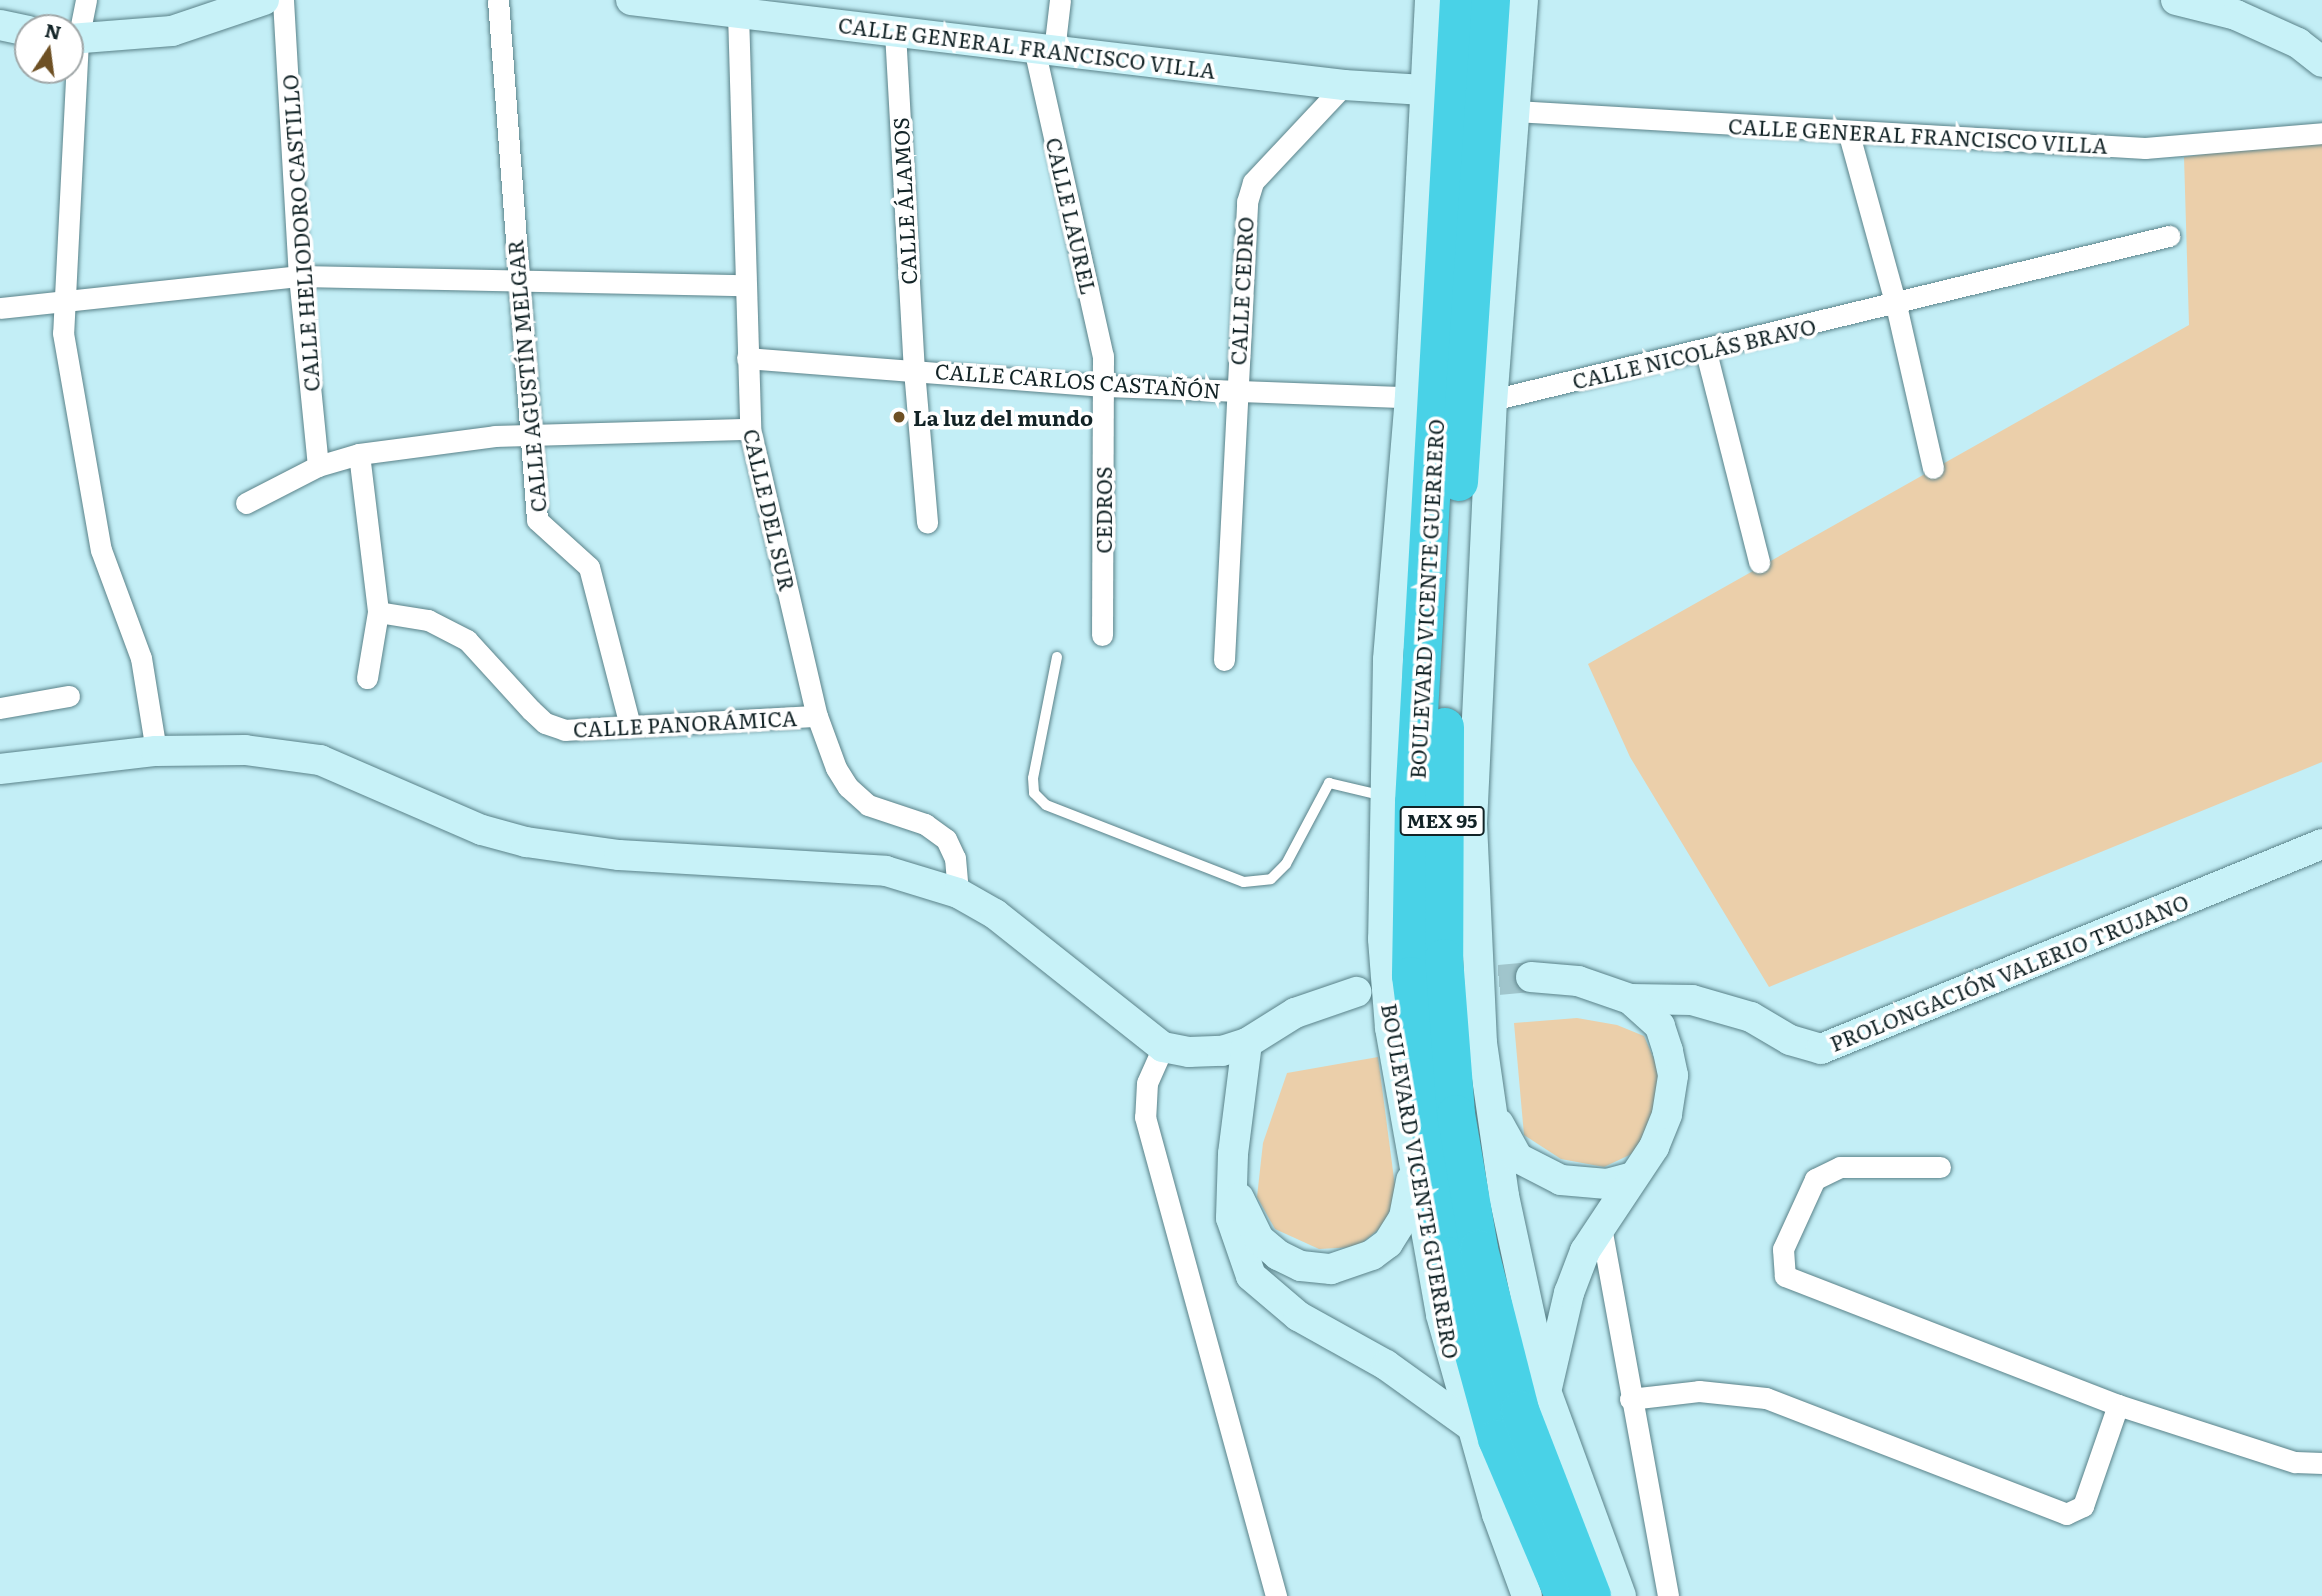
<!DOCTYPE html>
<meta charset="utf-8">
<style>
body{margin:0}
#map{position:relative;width:2322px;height:1596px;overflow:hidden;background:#c3eef6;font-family:Literata,serif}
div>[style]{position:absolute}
.green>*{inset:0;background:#ebcfaa}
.secondary-tunnel>*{height:30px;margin-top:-15px;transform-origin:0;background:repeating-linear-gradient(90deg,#a0c5cc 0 30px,transparent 0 45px)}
.roads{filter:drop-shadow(0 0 2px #5a8289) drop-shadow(0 0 2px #5a8289)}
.lane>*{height:10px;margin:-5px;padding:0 5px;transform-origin:5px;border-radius:5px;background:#fff}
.street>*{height:21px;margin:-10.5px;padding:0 10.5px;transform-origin:10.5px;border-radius:10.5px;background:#fff}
.secondary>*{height:30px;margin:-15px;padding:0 15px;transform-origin:15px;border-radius:15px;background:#c8f2f8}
.highway>*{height:38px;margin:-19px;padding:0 19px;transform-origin:19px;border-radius:19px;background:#49d2e7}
.dots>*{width:19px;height:19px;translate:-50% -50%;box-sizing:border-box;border:4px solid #fff;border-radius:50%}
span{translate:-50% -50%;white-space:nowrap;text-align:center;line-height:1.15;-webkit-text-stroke:7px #fff;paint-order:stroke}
.shield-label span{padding:2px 5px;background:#fff;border:2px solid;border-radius:5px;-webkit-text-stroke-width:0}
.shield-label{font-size:19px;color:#122326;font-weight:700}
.street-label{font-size:21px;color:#122326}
.poi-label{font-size:21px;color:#122326;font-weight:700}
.left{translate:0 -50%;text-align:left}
.north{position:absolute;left:14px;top:14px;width:70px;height:70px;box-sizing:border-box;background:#fff;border:2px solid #a0a7a8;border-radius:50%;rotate:13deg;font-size:19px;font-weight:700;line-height:28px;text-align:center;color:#122326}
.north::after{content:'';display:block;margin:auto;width:24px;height:32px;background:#6e5024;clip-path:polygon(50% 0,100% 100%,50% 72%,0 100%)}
</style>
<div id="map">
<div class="green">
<i style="clip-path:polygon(2322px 138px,2322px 762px,1769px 987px,1630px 757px,1588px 664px,2189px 325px,2184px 157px)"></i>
<i style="clip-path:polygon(1577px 1018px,1617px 1025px,1644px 1036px,1660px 1073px,1658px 1113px,1638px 1151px,1604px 1167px,1561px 1159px,1524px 1135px,1514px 1023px)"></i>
<i style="clip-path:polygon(1378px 1057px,1396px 1194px,1384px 1225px,1357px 1247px,1319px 1249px,1275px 1229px,1257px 1197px,1263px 1143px,1287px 1073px)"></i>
</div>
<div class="secondary-tunnel">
<i style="left:1454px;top:984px;width:77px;rotate:-5.2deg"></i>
</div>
<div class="roads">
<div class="lane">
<i style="left:1057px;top:657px;width:123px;rotate:101.2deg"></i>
<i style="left:1033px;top:778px;width:15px;rotate:86deg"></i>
<i style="left:1034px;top:793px;width:17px;rotate:45deg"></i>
<i style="left:1046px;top:805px;width:212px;rotate:21.3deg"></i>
<i style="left:1244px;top:882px;width:27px;rotate:-6deg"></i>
<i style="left:1271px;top:879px;width:21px;rotate:-45deg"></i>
<i style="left:1286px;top:864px;width:92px;rotate:-62deg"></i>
<i style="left:1329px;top:783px;width:57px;rotate:13.3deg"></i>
</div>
<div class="street">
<i style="left:86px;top:0;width:41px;rotate:101.3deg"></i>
<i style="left:78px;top:40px;width:293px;rotate:92.9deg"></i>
<i style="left:63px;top:333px;width:220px;rotate:80.1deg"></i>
<i style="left:101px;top:550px;width:115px;rotate:69.7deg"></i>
<i style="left:141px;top:658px;width:94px;rotate:80.8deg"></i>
<i style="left:283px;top:0;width:276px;rotate:86.7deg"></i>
<i style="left:299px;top:276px;width:191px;rotate:84.3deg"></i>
<i style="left:498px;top:0;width:521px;rotate:85.71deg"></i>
<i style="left:537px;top:520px;width:70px;rotate:42.1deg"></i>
<i style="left:589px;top:567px;width:163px;rotate:75.5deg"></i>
<i style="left:738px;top:13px;width:416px;rotate:88.3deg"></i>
<i style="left:750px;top:429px;width:295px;rotate:76.9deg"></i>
<i style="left:817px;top:716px;width:55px;rotate:69.9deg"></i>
<i style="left:836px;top:768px;width:22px;rotate:58deg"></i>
<i style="left:848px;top:787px;width:27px;rotate:42deg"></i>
<i style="left:868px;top:805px;width:60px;rotate:18.4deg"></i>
<i style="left:925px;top:824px;width:26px;rotate:36deg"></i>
<i style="left:946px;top:839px;width:21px;rotate:65deg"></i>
<i style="left:955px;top:858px;width:35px;rotate:85deg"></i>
<i style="left:895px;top:32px;width:339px;rotate:86.8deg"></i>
<i style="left:914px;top:370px;width:153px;rotate:85.1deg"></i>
<i style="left:1034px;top:48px;width:316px;rotate:77.4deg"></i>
<i style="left:1103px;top:356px;width:279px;rotate:90.2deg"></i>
<i style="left:1054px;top:51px;width:51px;rotate:-83.3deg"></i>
<i style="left:1515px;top:111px;width:631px;rotate:3.36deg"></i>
<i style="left:2145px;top:148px;width:178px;rotate:-4.8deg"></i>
<i style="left:1848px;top:131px;width:180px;rotate:74.6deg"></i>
<i style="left:1896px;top:305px;width:167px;rotate:77.2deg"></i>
<i style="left:0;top:308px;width:301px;rotate:-6.1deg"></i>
<i style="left:299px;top:276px;width:446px;rotate:1.2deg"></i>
<i style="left:1706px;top:352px;width:217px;rotate:75.8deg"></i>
<i style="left:747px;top:358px;width:357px;rotate:4.5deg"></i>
<i style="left:1103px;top:386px;width:307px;rotate:2.1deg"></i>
<i style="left:1492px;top:400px;width:697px;rotate:-13.62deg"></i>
<i style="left:359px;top:454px;width:159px;rotate:83.1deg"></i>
<i style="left:378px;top:612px;width:67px;rotate:99.5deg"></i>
<i style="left:246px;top:503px;width:81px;rotate:-27.2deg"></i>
<i style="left:318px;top:466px;width:43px;rotate:-16.3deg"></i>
<i style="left:359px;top:454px;width:137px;rotate:-7.5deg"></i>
<i style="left:495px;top:436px;width:255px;rotate:-1.6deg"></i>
<i style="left:378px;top:612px;width:51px;rotate:9.1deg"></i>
<i style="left:428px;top:620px;width:44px;rotate:27.1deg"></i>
<i style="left:467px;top:640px;width:95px;rotate:47.6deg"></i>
<i style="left:531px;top:710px;width:19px;rotate:43deg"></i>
<i style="left:545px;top:723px;width:21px;rotate:19deg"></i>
<i style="left:565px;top:730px;width:252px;rotate:-3.2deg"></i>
<i style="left:1224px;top:660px;width:459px;rotate:-87.1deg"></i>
<i style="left:1247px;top:202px;width:21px;rotate:-73deg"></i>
<i style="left:1253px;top:182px;width:133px;rotate:-46.8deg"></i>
<i style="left:0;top:708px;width:70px;rotate:-9.9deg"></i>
<i style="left:1163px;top:1047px;width:39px;rotate:114deg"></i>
<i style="left:1147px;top:1083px;width:34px;rotate:93deg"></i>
<i style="left:1145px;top:1117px;width:497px;rotate:74.7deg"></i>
<i style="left:1940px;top:1167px;width:100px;rotate:180deg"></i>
<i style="left:1840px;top:1167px;width:28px;rotate:154deg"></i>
<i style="left:1815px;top:1179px;width:77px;rotate:114.6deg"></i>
<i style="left:1783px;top:1249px;width:27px;rotate:86deg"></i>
<i style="left:1785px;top:1276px;width:357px;rotate:21.2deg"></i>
<i style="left:2118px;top:1405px;width:186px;rotate:17.9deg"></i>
<i style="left:2295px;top:1462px;width:27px;rotate:2deg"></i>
<i style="left:1601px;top:1227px;width:375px;rotate:79.7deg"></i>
<i style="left:1630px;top:1399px;width:69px;rotate:-6.6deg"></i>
<i style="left:1699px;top:1391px;width:67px;rotate:6deg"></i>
<i style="left:1766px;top:1398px;width:322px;rotate:21.1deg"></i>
<i style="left:2066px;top:1514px;width:19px;rotate:-25deg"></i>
<i style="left:2083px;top:1506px;width:107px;rotate:-70.9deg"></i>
</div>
<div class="secondary">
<i style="left:631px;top:0;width:718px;rotate:6.8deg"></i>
<i style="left:1344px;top:85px;width:80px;rotate:3.6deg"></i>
<i style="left:1430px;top:0;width:398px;rotate:92.9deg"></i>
<i style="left:1410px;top:397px;width:264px;rotate:94.8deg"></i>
<i style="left:1388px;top:660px;width:279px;rotate:91deg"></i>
<i style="left:1383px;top:939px;width:89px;rotate:85.5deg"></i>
<i style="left:1390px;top:1028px;width:291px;rotate:79.9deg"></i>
<i style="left:1441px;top:1315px;width:207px;rotate:74.3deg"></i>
<i style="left:1497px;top:1514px;width:87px;rotate:69.9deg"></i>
<i style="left:1523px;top:0;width:401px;rotate:94.4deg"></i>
<i style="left:1492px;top:400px;width:423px;rotate:92.7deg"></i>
<i style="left:1472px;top:823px;width:220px;rotate:87.4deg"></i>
<i style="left:1482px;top:1043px;width:155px;rotate:81.8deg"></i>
<i style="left:1504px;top:1196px;width:199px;rotate:77.8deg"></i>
<i style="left:1546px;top:1391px;width:218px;rotate:69.9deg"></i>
<i style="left:2176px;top:0;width:62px;rotate:14deg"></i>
<i style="left:2236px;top:15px;width:68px;rotate:24.3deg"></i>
<i style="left:2298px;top:43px;width:31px;rotate:38deg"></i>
<i style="left:0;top:25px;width:29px;rotate:12deg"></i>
<i style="left:70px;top:39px;width:102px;rotate:-4.5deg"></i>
<i style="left:172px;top:31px;width:97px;rotate:-18.6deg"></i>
<i style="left:0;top:769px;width:157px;rotate:-6.6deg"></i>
<i style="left:156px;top:751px;width:89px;rotate:-0.6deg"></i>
<i style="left:245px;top:750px;width:76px;rotate:7.6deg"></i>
<i style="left:320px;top:760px;width:176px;rotate:23.4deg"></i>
<i style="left:482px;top:830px;width:46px;rotate:15.3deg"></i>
<i style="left:526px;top:842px;width:94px;rotate:8deg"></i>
<i style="left:619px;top:855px;width:267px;rotate:3.4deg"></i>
<i style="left:886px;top:871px;width:75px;rotate:17deg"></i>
<i style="left:958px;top:893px;width:43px;rotate:29.6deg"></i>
<i style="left:995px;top:914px;width:214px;rotate:38.4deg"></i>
<i style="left:1163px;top:1047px;width:26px;rotate:11deg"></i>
<i style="left:1189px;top:1052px;width:33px;rotate:-2deg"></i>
<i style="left:1222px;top:1051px;width:26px;rotate:-18deg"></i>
<i style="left:1247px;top:1043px;width:57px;rotate:-32deg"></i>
<i style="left:1295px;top:1013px;width:65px;rotate:-19deg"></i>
<i style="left:1531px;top:977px;width:47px;rotate:4.9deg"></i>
<i style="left:1578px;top:981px;width:55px;rotate:19.1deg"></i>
<i style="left:1630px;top:999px;width:62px;rotate:0.9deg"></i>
<i style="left:1692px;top:1000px;width:61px;rotate:16.1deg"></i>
<i style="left:1751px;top:1017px;width:45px;rotate:30.5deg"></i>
<i style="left:1790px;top:1040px;width:32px;rotate:16deg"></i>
<i style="left:1821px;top:1049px;width:541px;rotate:-22.25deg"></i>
<i style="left:1247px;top:1043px;width:112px;rotate:97.2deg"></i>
<i style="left:1233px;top:1154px;width:64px;rotate:91.8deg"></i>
<i style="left:1231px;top:1218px;width:61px;rotate:71deg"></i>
<i style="left:1251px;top:1276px;width:62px;rotate:40.4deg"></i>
<i style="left:1298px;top:1316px;width:101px;rotate:29.1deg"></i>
<i style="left:1386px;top:1365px;width:105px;rotate:35.7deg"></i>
<i style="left:1499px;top:1124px;width:39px;rotate:61deg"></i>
<i style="left:1518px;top:1158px;width:48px;rotate:27.1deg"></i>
<i style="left:1561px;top:1180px;width:46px;rotate:5deg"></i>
<i style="left:1607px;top:1184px;width:27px;rotate:-15deg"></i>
<i style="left:1239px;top:1198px;width:46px;rotate:64deg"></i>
<i style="left:1259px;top:1239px;width:25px;rotate:40deg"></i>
<i style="left:1278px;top:1255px;width:25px;rotate:26deg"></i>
<i style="left:1301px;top:1266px;width:30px;rotate:6deg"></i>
<i style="left:1331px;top:1269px;width:43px;rotate:-18.9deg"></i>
<i style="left:1372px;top:1255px;width:20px;rotate:-37deg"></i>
<i style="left:1388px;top:1243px;width:31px;rotate:-58deg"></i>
<i style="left:1404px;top:1217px;width:38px;rotate:-79deg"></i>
<i style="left:1547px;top:1388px;width:98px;rotate:-77deg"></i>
<i style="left:1569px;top:1293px;width:45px;rotate:-69.1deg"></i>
<i style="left:1585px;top:1251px;width:125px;rotate:-56.4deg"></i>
<i style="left:1654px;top:1147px;width:35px;rotate:-68deg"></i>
<i style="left:1667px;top:1114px;width:39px;rotate:-81deg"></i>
<i style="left:1673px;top:1075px;width:25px;rotate:-102deg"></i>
<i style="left:1668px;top:1051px;width:26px;rotate:-108deg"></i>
<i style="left:1660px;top:1026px;width:40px;rotate:-138deg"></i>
</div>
<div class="highway">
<i style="left:1459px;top:0;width:803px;rotate:93.21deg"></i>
<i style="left:1414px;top:802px;width:174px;rotate:91deg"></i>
<i style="left:1411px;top:976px;width:282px;rotate:82.7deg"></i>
<i style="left:1447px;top:1256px;width:190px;rotate:74.7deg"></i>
<i style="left:1497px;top:1439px;width:171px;rotate:66.9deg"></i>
<i style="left:1459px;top:482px;width:483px;rotate:-86.2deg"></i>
<i style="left:1445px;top:727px;width:231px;rotate:90.2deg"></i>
<i style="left:1444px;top:958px;width:156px;rotate:85.6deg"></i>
<i style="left:1456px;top:1114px;width:137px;rotate:80.3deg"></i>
<i style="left:1479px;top:1249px;width:166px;rotate:75.7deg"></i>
<i style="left:1520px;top:1410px;width:199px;rotate:68.8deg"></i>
</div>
</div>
<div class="dots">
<i style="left:899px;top:417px;background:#6e5024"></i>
</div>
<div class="shield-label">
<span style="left:1442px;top:821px">MEX 95</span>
</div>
<div class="street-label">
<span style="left:1027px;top:47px;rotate:7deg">CALLE GENERAL FRANCISCO VILLA</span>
<span style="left:1918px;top:135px;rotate:3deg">CALLE GENERAL FRANCISCO VILLA</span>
<span style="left:904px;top:201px;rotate:-93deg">CALLE ÁLAMOS</span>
<span style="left:1072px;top:216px;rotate:77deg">CALLE LAUREL</span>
<span style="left:300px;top:233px;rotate:-94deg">CALLE HELIODORO CASTILLO</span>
<span style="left:1241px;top:291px;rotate:-87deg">CALLE CEDRO</span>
<span style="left:1694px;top:353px;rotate:-13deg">CALLE NICOLÁS BRAVO</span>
<span style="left:526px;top:376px;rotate:-95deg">CALLE AGUSTÍN MELGAR</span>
<span style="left:1078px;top:380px;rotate:4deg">CALLE CARLOS CASTAÑÓN</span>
<span style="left:770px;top:510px;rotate:77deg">CALLE DEL SUR</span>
<span style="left:1103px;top:510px;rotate:-90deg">CEDROS</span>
<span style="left:1426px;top:599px;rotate:-87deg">BOULEVARD VICENTE GUERRERO</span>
<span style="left:685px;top:723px;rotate:-3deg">CALLE PANORÁMICA</span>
<span style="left:2009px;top:972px;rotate:-22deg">PROLONGACIÓN VALERIO TRUJANO</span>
<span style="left:1421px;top:1181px;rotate:80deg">BOULEVARD VICENTE GUERRERO</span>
</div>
<div class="poi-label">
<span class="left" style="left:913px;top:417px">La luz del mundo</span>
</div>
<div class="north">N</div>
</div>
